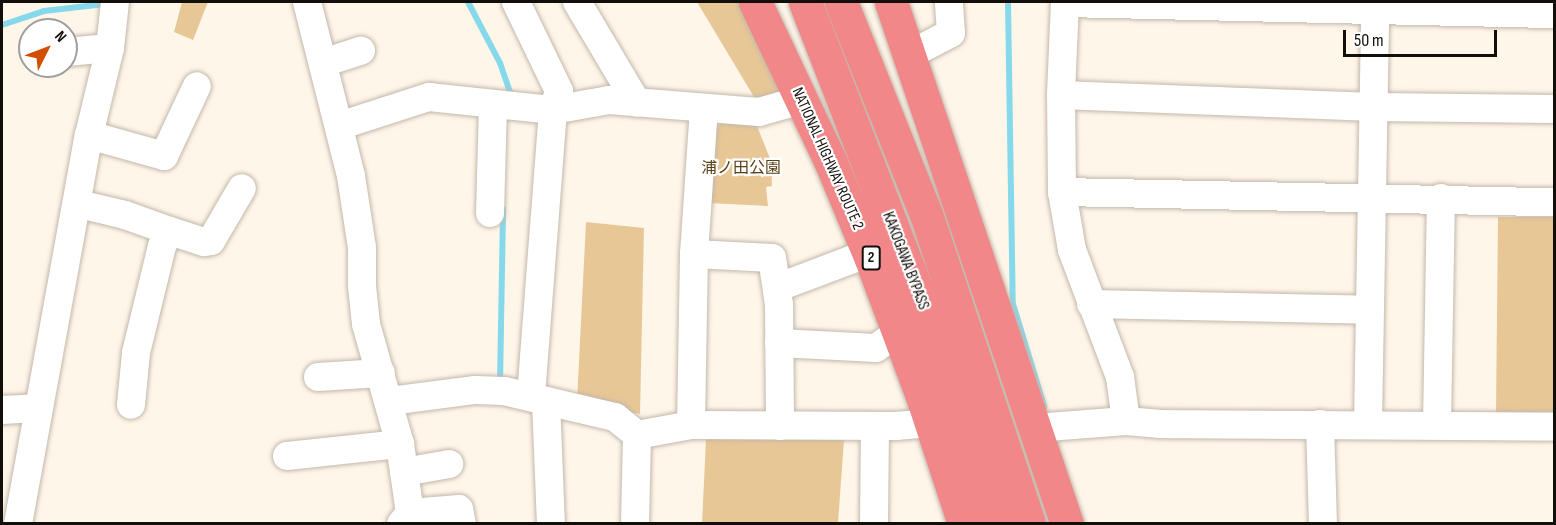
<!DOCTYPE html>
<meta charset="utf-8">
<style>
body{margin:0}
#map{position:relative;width:1556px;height:525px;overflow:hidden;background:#fff6ea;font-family:"Sofia Sans Condensed","Noto Sans JP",sans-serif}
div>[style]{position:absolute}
.green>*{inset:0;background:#e8c796}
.stream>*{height:6px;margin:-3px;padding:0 3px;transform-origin:3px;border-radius:3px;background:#86d9eb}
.roads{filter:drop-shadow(0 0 2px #c2b8aa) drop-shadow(0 0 2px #c2b8aa)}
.minor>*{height:28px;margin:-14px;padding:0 14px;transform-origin:14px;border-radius:14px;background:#fff}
.highway>*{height:33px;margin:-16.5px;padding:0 16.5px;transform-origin:16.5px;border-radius:16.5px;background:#f28789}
span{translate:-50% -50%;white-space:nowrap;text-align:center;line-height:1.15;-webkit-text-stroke:4.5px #fff;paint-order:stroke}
.shield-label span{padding:2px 4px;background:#fff;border:2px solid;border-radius:4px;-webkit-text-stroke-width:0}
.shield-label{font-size:15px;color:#120e09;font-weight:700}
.street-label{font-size:16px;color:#120e09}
.park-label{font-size:16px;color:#593f13}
.frame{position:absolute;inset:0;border:3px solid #120e09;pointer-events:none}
.north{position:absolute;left:18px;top:18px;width:60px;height:60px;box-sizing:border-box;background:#fff;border:2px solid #a09f9d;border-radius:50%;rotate:48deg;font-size:16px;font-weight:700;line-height:24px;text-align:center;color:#120e09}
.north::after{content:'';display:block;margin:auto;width:21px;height:27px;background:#d24f00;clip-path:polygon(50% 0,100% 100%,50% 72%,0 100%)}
.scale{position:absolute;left:1343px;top:30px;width:154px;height:27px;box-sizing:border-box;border:3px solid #120e09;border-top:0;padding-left:8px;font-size:18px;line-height:21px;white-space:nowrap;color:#120e09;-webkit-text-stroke:4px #fff;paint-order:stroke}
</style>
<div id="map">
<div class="green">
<i style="clip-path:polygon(182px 2px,208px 2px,193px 40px,174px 32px)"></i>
<i style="clip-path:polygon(697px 2px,745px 2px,781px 85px,773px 98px,754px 97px)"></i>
<i style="clip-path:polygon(755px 121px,771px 161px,772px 186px,766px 187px,768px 206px,708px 203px,711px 133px,722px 122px)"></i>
<i style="clip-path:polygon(1498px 217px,1554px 217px,1554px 412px,1496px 412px)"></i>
<i style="clip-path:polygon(586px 222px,644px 228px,640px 414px,577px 401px)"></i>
<i style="clip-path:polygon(706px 439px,844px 440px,838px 523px,702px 524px)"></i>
</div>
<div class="stream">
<i style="left:468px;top:2px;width:69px;rotate:62.3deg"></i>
<i style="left:500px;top:63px;width:37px;rotate:71deg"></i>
<i style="left:1008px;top:2px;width:302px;rotate:89.1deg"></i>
<i style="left:1013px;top:304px;width:107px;rotate:73.1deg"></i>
<i style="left:2px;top:25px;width:44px;rotate:-18.4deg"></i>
<i style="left:44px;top:11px;width:61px;rotate:-6.5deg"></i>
<i style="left:500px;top:384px;width:175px;rotate:-89deg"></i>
</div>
<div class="roads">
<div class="minor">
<i style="left:307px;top:2px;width:179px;rotate:75.8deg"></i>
<i style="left:351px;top:176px;width:73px;rotate:81.3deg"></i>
<i style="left:362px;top:248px;width:38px;rotate:90deg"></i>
<i style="left:362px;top:286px;width:38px;rotate:84deg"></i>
<i style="left:366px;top:324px;width:125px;rotate:74.2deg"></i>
<i style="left:400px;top:444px;width:70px;rotate:81.8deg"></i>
<i style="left:410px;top:513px;width:14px;rotate:129deg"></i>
<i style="left:516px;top:2px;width:99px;rotate:64.2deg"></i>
<i style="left:559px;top:91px;width:20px;rotate:108deg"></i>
<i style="left:553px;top:110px;width:288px;rotate:94.4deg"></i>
<i style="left:577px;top:2px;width:117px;rotate:59.3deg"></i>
<i style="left:1065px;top:2px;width:93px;rotate:92.5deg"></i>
<i style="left:1061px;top:95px;width:97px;rotate:89.4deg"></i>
<i style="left:1062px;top:192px;width:59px;rotate:80.2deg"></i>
<i style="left:1072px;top:250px;width:136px;rotate:69.3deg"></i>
<i style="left:1120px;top:377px;width:44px;rotate:82.2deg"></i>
<i style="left:1065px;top:3px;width:489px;rotate:1.3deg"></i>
<i style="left:66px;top:52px;width:44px;rotate:-5.2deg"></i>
<i style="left:909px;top:55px;width:47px;rotate:-27.6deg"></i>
<i style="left:951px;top:33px;width:31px;rotate:-94deg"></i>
<i style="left:323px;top:63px;width:40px;rotate:-18deg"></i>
<i style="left:1061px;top:95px;width:313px;rotate:2.2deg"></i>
<i style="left:1374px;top:107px;width:180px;rotate:0.6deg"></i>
<i style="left:339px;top:126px;width:95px;rotate:-17.9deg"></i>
<i style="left:429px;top:97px;width:125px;rotate:6deg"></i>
<i style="left:553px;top:110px;width:57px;rotate:-10.1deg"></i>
<i style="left:609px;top:100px;width:150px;rotate:4.6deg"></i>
<i style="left:759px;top:112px;width:44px;rotate:-15.9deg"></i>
<i style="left:89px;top:135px;width:78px;rotate:15.6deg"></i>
<i style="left:164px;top:156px;width:77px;rotate:-64.8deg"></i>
<i style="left:1062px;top:192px;width:492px;rotate:1.2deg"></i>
<i style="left:79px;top:204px;width:47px;rotate:13.4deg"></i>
<i style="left:125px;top:215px;width:48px;rotate:19.6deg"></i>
<i style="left:170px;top:231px;width:17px;rotate:118deg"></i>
<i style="left:162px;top:246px;width:110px;rotate:103.7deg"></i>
<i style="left:136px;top:353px;width:52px;rotate:95.5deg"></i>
<i style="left:490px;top:213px;width:109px;rotate:-88.4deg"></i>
<i style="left:170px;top:231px;width:36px;rotate:18deg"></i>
<i style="left:204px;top:242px;width:7px;rotate:-8deg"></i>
<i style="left:211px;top:241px;width:61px;rotate:-59.7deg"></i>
<i style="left:694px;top:254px;width:78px;rotate:2.9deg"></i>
<i style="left:772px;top:258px;width:48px;rotate:81.5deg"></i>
<i style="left:779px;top:305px;width:121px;rotate:89.5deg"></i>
<i style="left:787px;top:284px;width:88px;rotate:-20.7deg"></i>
<i style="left:1091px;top:304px;width:277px;rotate:1.2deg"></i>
<i style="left:779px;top:343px;width:97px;rotate:3deg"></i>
<i style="left:876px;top:348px;width:27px;rotate:-36deg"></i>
<i style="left:318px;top:377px;width:63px;rotate:-3.6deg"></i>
<i style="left:390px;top:401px;width:86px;rotate:-7.4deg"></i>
<i style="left:475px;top:390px;width:29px;rotate:2deg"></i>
<i style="left:504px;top:391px;width:114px;rotate:13.2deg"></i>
<i style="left:615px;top:417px;width:28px;rotate:39deg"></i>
<i style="left:637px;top:435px;width:55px;rotate:-10.5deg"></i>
<i style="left:691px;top:425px;width:205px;rotate:0.3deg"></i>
<i style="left:896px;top:426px;width:34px;rotate:-5deg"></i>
<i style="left:546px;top:401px;width:123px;rotate:87.7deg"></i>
<i style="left:2px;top:410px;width:36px;rotate:-3deg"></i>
<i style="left:1320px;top:424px;width:100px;rotate:88.3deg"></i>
<i style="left:1368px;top:424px;width:422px;rotate:-89deg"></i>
<i style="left:1437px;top:424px;width:226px;rotate:-89deg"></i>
<i style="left:691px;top:425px;width:171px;rotate:-89deg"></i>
<i style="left:694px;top:254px;width:146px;rotate:-86.1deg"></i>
<i style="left:1035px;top:428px;width:91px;rotate:-4.4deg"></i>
<i style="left:1126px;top:421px;width:35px;rotate:5deg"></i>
<i style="left:1161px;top:424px;width:393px;rotate:0.4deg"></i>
<i style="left:287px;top:456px;width:114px;rotate:-6.1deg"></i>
<i style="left:404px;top:472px;width:46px;rotate:-10.1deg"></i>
<i style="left:18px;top:524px;width:395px;rotate:-79.7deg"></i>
<i style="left:89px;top:135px;width:89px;rotate:-76.4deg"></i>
<i style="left:110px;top:48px;width:46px;rotate:-83.8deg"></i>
<i style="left:419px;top:524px;width:14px;rotate:-129deg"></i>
<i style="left:410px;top:513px;width:49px;rotate:-4.7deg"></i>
<i style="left:459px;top:509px;width:15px;rotate:79deg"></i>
<i style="left:635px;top:524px;width:89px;rotate:-88.7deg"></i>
<i style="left:874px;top:524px;width:98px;rotate:-89.4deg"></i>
</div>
<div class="highway">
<i style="left:755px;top:2px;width:178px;rotate:64.7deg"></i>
<i style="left:831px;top:163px;width:104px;rotate:67.4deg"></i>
<i style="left:871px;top:259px;width:146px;rotate:69.6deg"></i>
<i style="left:922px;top:396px;width:135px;rotate:71.8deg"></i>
<i style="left:805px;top:2px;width:362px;rotate:68.8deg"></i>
<i style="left:936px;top:340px;width:194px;rotate:71.9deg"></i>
<i style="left:841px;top:2px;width:228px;rotate:68.2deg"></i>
<i style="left:926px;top:214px;width:327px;rotate:71.6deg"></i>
<i style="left:891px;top:2px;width:551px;rotate:71.37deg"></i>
</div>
</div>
<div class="shield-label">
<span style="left:871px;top:258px">2</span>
</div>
<div class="street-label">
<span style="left:827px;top:159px;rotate:66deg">NATIONAL HIGHWAY ROUTE 2</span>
<span style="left:905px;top:261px;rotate:69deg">KAKOGAWA BYPASS</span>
</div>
<div class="park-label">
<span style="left:741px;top:169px">浦ノ田公園</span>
</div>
<div class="frame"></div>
<div class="north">N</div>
<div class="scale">50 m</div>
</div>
